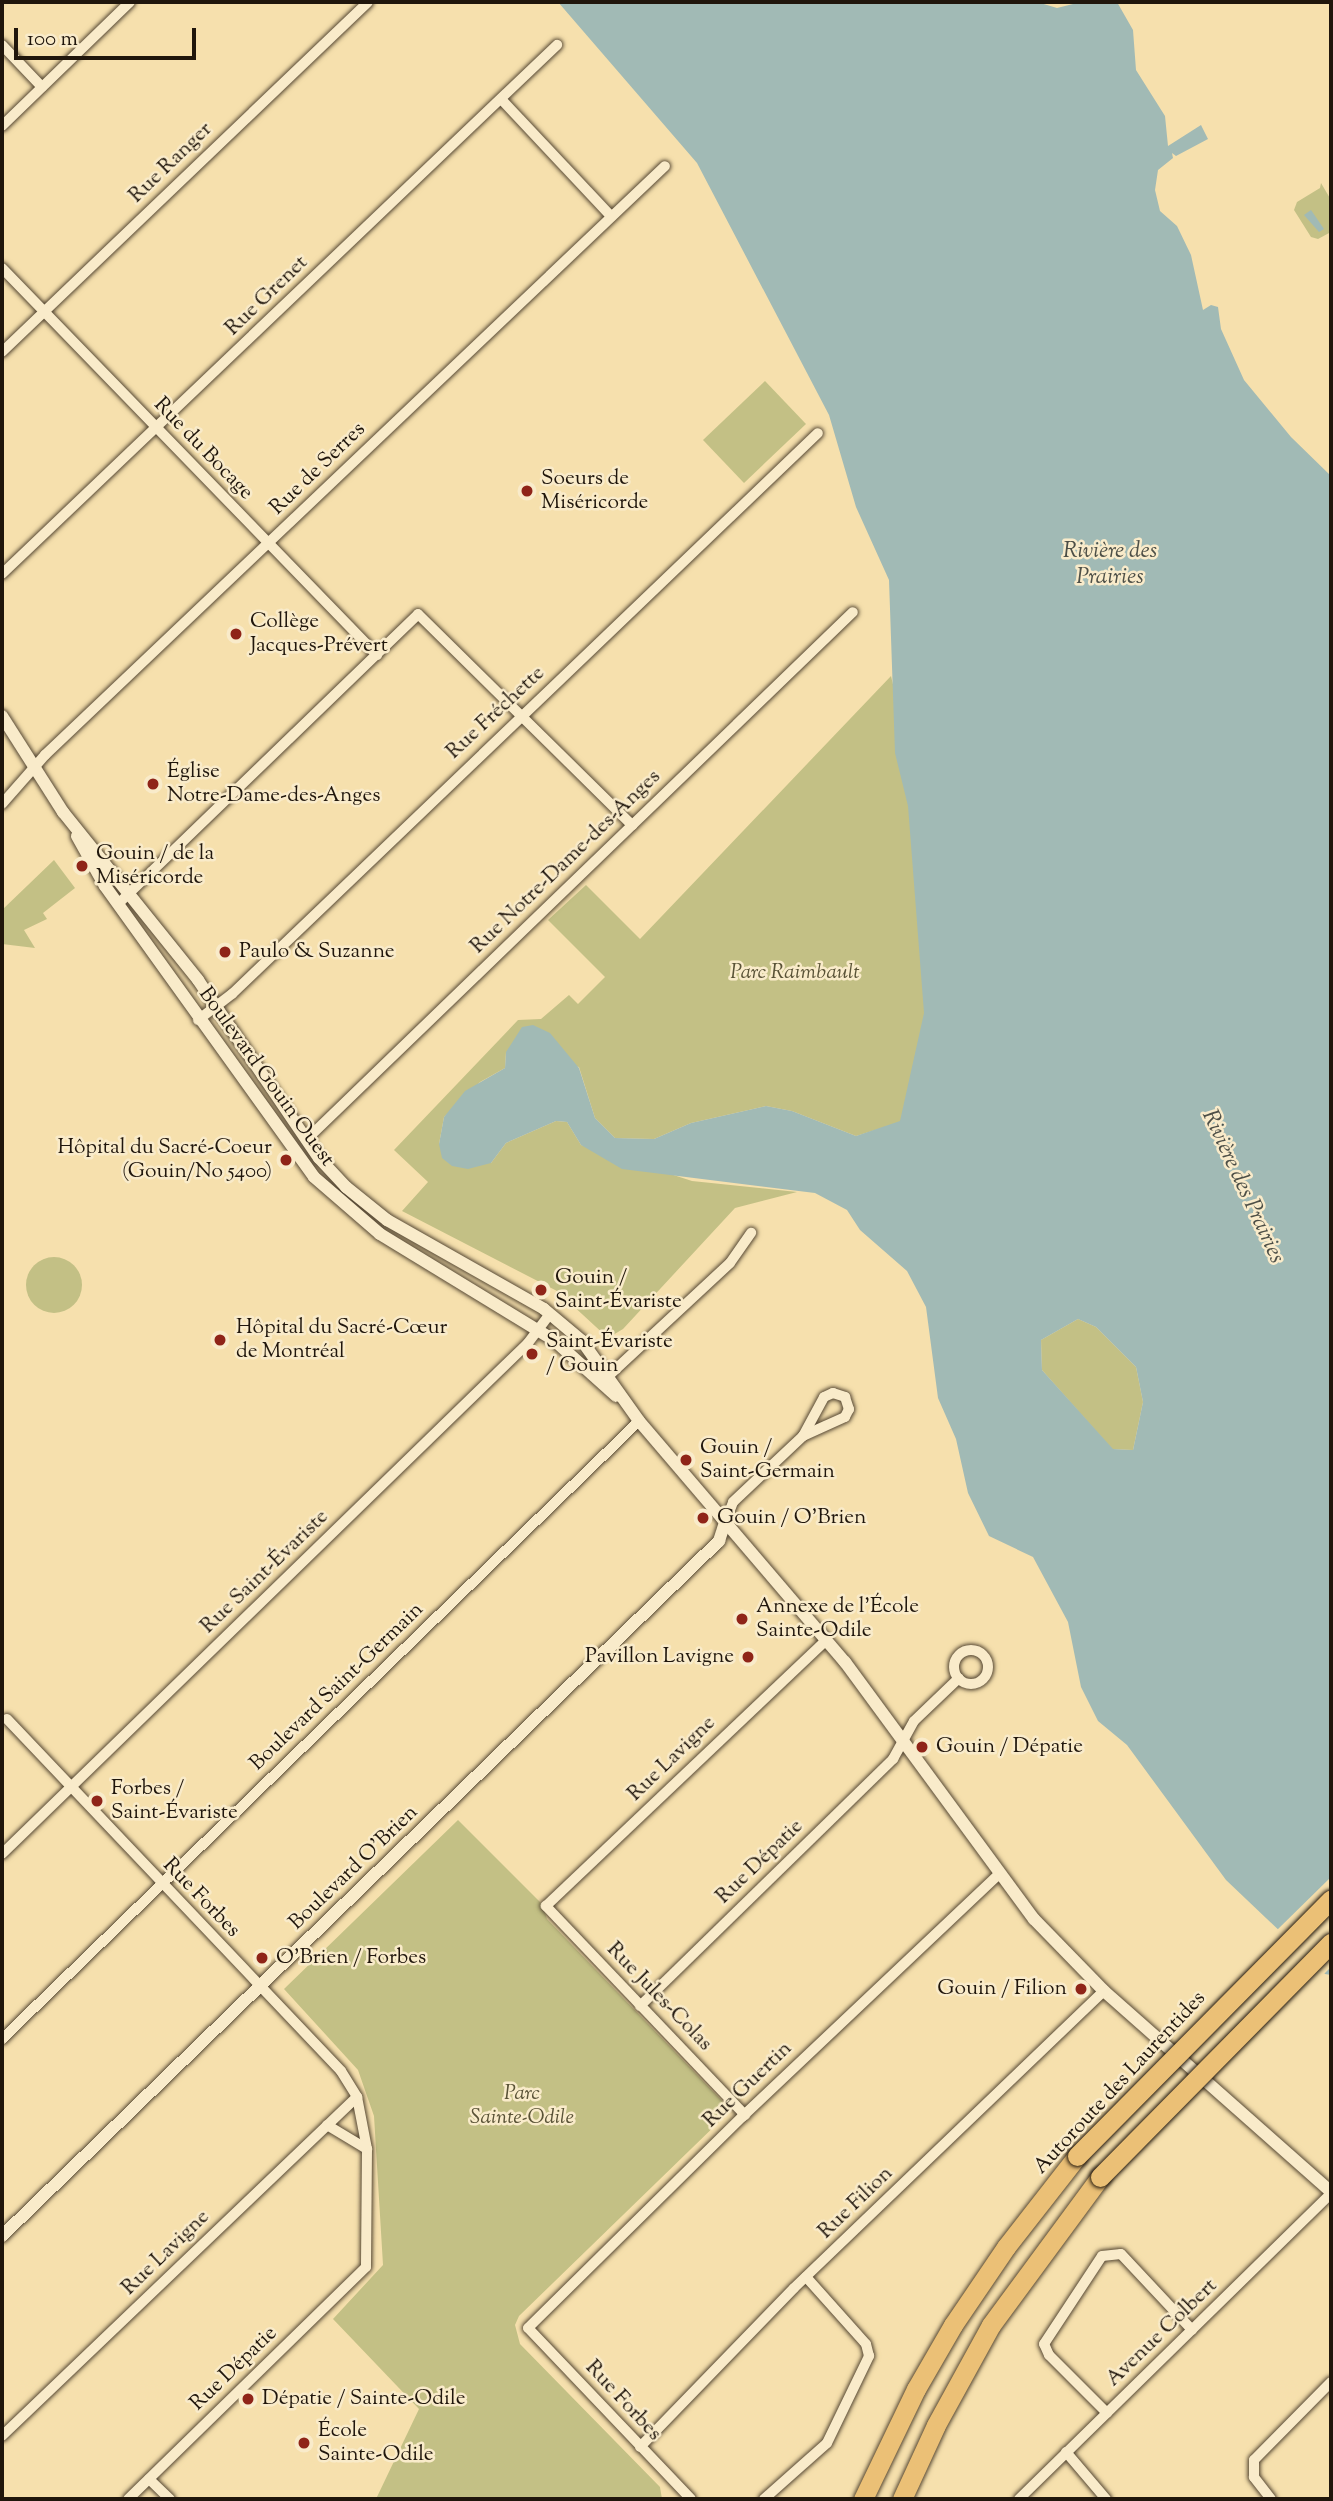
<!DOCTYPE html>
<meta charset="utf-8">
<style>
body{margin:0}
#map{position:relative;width:1333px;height:2501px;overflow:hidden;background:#f6e0ad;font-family:"Sorts Mill Goudy",serif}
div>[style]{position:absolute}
.green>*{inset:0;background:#c3c085}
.round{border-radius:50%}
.water>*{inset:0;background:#a1bab5}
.pier>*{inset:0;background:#f6e0ad}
.roads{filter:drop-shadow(0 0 2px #564834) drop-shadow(0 0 2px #564834)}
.minor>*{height:10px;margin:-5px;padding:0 5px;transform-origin:5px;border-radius:5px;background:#f9ebca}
.minor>.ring{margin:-5px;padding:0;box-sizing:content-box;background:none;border:10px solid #f9ebca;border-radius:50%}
.tertiary>*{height:12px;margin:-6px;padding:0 6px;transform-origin:6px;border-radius:6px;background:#f9ebca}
.motorway>*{height:19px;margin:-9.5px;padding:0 9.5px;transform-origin:9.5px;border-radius:9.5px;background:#ebc076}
.bridges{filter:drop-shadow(0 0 2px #20160c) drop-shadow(0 0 2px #20160c)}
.motorway-bridge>*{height:19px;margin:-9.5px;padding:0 9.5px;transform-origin:9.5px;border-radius:9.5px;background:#ebc076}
.dots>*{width:19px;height:19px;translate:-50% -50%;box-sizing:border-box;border:4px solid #f9ebca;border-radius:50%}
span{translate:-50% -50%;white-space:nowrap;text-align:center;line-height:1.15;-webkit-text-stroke:5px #f9ebca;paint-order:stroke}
.street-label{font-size:21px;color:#20160c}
.poi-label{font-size:21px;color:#20160c}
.left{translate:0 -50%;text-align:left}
.right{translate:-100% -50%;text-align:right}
.park-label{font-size:21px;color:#595236;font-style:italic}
.water-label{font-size:23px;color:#4d4f47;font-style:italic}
.frame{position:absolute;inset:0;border:4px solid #20160c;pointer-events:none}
.scale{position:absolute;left:14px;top:28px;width:182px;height:32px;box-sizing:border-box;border:4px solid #20160c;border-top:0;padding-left:9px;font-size:21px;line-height:24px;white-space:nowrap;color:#20160c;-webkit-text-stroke:5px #f9ebca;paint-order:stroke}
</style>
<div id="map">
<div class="green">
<i style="clip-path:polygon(1321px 183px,1331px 200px,1331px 232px,1318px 239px,1311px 237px,1294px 210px,1297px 202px,1320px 188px)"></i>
<i style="clip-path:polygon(765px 381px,806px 424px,744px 483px,703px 440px)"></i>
<i style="clip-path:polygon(891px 676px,908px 747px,934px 1014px,901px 1122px,856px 1136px,792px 1111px,766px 1106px,691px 1123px,654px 1139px,615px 1138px,595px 1118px,579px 1067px,506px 1052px,505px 1068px,480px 1082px,444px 1117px,439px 1144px,491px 1163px,506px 1143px,556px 1121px,567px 1122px,581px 1145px,692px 1181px,797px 1192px,735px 1208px,623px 1329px,608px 1338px,557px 1291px,402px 1211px,428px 1182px,394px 1150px,518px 1020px,541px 1019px,569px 995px,578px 1004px,605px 977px,548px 920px,586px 885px,640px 939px)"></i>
<i style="clip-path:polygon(54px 860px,75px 888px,43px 913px,47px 919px,24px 930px,35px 948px,2px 944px,2px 910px)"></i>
<i class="round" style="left:26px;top:1257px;width:56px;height:56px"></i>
<i style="clip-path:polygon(1078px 1319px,1096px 1327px,1136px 1367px,1143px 1402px,1133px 1450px,1112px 1449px,1042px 1370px,1041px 1340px)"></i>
<i style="clip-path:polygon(458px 1820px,542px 1904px,547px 1919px,728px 2107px,726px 2115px,519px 2316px,515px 2325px,520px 2344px,660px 2487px,662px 2499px,376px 2499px,419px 2409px,333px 2319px,383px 2265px,374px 2116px,358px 2070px,284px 1989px)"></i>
</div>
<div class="water">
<i style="clip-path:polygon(evenodd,558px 2px,1037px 2px,1057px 8px,1081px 2px,1117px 2px,1133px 30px,1136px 70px,1165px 116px,1168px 146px,1201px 125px,1208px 139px,1176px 156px,1172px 153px,1173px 158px,1158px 170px,1155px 190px,1160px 211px,1177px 226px,1191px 255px,1203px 310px,1211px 305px,1218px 307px,1221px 329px,1244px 380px,1291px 437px,1331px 476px,1331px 1975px,1325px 1974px,1226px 1880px,1127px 1745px,1098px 1721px,1081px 1687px,1068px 1622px,1033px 1557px,989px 1536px,968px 1493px,956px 1439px,938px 1398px,926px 1307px,907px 1271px,860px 1230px,847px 1210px,815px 1193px,622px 1169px,581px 1145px,567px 1122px,556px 1121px,506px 1143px,491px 1163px,468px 1169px,452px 1166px,442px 1158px,439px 1144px,444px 1117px,465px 1091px,505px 1068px,506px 1052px,522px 1027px,533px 1025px,550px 1033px,579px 1068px,595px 1118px,615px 1138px,654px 1139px,691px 1123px,766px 1106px,792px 1111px,856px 1136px,900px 1121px,924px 1013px,908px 806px,895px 753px,889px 580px,856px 507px,829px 415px,697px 163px,558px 2px,1078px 1319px,1096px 1327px,1136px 1367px,1143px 1402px,1133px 1450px,1113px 1449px,1042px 1370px,1041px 1340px,1078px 1319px)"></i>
<i style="clip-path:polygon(1311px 210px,1324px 229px,1319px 232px,1304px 215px)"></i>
</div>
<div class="pier">
<i style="clip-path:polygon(1331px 1877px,1331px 1967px,1322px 1976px,1276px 1931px)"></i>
</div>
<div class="roads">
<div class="minor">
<i style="left:2px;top:45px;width:58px;rotate:46.4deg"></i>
<i style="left:501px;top:99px;width:161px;rotate:46.8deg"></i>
<i style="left:2px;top:126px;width:178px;rotate:-44.1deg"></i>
<i style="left:2px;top:268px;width:539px;rotate:45.9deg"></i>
<i style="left:2px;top:352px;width:506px;rotate:-43.72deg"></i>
<i style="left:2px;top:574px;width:767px;rotate:-43.63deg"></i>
<i style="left:2px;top:804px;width:65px;rotate:-48.7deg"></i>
<i style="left:45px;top:755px;width:855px;rotate:-43.53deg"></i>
<i style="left:118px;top:904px;width:417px;rotate:-44deg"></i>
<i style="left:418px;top:614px;width:301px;rotate:44.6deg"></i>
<i style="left:198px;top:1020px;width:43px;rotate:-37.4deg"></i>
<i style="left:232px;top:994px;width:811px;rotate:-43.75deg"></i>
<i style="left:306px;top:1140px;width:760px;rotate:-43.99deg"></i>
<i style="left:603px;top:1381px;width:173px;rotate:-42.9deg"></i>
<i style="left:730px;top:1263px;width:37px;rotate:-55deg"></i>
<i style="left:725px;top:1523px;width:22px;rotate:-69deg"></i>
<i style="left:733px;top:1502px;width:96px;rotate:-43.3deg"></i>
<i style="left:803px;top:1436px;width:44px;rotate:-61.7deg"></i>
<i style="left:824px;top:1397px;width:10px;rotate:-24deg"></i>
<i style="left:833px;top:1393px;width:13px;rotate:18deg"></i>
<i style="left:845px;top:1397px;width:13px;rotate:72deg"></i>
<i style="left:849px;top:1409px;width:9px;rotate:117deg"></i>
<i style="left:845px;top:1417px;width:46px;rotate:155.7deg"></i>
<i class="ring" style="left:954px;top:1650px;width:24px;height:24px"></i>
<i style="left:7px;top:1719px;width:485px;rotate:46.5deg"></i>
<i style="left:341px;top:2071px;width:31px;rotate:58deg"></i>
<i style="left:357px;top:2097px;width:53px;rotate:79.1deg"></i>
<i style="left:367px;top:2149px;width:118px;rotate:90.5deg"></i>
<i style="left:366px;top:2267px;width:332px;rotate:135.7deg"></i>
<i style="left:2px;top:1854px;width:733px;rotate:-44.17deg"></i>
<i style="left:528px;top:1343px;width:36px;rotate:-53deg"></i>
<i style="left:640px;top:2006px;width:354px;rotate:-44.3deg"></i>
<i style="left:893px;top:1759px;width:43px;rotate:-61.1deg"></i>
<i style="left:914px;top:1721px;width:62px;rotate:-43.7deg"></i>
<i style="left:2px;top:2039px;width:888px;rotate:-44.13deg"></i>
<i style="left:745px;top:2115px;width:289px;rotate:-133.6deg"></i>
<i style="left:546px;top:1906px;width:386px;rotate:-43.5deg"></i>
<i style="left:327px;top:2125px;width:47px;rotate:31deg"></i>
<i style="left:1107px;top:2413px;width:82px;rotate:-135deg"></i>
<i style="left:1049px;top:2355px;width:12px;rotate:-114deg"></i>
<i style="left:1044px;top:2344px;width:105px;rotate:-56.6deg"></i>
<i style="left:1102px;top:2256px;width:19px;rotate:-6deg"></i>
<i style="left:1121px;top:2254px;width:104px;rotate:46.9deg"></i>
<i style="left:2px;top:2436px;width:491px;rotate:-43.7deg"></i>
<i style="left:640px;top:2447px;width:221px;rotate:-45.9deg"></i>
<i style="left:794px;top:2288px;width:429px;rotate:-43.8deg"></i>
<i style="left:1066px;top:2452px;width:62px;rotate:49.6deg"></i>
<i style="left:149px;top:2479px;width:29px;rotate:44deg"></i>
<i style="left:691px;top:2499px;width:236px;rotate:-133.6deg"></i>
<i style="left:528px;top:2328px;width:301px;rotate:-44.6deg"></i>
<i style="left:742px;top:2117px;width:354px;rotate:-43.4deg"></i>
<i style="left:764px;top:2499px;width:84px;rotate:-41.6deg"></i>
<i style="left:827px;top:2443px;width:97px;rotate:-64.2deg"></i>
<i style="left:869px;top:2356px;width:12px;rotate:-104deg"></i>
<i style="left:866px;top:2344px;width:90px;rotate:-131.8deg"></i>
<i style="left:1019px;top:2499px;width:437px;rotate:-44.4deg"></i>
<i style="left:1271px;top:2499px;width:28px;rotate:-128deg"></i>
<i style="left:1254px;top:2477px;width:17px;rotate:-90deg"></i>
<i style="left:1254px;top:2460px;width:110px;rotate:-45.4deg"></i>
</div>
<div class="tertiary">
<i style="left:2px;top:716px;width:114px;rotate:57.6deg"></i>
<i style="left:63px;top:812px;width:216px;rotate:51.2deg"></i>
<i style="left:198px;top:980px;width:215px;rotate:55.8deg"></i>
<i style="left:319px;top:1158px;width:40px;rotate:47deg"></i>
<i style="left:346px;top:1187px;width:53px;rotate:38.8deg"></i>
<i style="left:387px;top:1220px;width:180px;rotate:29.5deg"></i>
<i style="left:544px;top:1309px;width:50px;rotate:40.1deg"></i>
<i style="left:582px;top:1341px;width:98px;rotate:54.5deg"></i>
<i style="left:639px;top:1421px;width:317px;rotate:49.5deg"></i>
<i style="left:845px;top:1662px;width:319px;rotate:53.7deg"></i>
<i style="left:1034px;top:1919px;width:100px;rotate:45.8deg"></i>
<i style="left:1104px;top:1991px;width:303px;rotate:41.5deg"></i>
<i style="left:77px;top:836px;width:57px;rotate:60.8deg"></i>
<i style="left:105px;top:886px;width:358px;rotate:54.3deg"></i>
<i style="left:314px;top:1177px;width:87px;rotate:40.8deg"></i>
<i style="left:380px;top:1234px;width:205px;rotate:31.4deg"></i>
<i style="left:555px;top:1341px;width:82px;rotate:42deg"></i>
<i style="left:2px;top:2236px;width:999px;rotate:-44.11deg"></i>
<i style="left:719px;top:1541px;width:19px;rotate:-72deg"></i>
</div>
<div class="motorway">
<i style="left:863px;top:2499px;width:122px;rotate:-64.3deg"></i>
<i style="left:916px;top:2389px;width:74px;rotate:-60deg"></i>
<i style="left:953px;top:2325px;width:94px;rotate:-55.8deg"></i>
<i style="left:1006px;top:2247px;width:115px;rotate:-52deg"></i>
<i style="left:902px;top:2499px;width:81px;rotate:-65.3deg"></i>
<i style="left:936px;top:2425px;width:114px;rotate:-61.2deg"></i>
<i style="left:991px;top:2325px;width:184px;rotate:-53.6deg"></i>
</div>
</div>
<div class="bridges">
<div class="motorway-bridge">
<i style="left:1077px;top:2156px;width:361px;rotate:-45.3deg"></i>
<i style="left:1100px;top:2177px;width:329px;rotate:-45.4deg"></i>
</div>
</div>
<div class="dots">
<i style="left:527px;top:491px;background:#8f2418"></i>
<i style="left:236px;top:634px;background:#8f2418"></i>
<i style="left:153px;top:784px;background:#8f2418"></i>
<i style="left:82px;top:866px;background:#8f2418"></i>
<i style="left:225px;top:952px;background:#8f2418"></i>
<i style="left:286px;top:1160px;background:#8f2418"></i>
<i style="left:541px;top:1290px;background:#8f2418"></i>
<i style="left:220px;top:1340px;background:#8f2418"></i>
<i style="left:532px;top:1354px;background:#8f2418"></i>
<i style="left:686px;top:1460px;background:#8f2418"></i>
<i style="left:703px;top:1518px;background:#8f2418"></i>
<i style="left:742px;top:1619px;background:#8f2418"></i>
<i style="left:748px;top:1657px;background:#8f2418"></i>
<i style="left:922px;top:1747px;background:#8f2418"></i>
<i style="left:97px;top:1801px;background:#8f2418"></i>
<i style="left:262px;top:1958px;background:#8f2418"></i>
<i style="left:1081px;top:1989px;background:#8f2418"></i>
<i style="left:248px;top:2399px;background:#8f2418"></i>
<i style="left:304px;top:2443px;background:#8f2418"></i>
</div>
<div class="street-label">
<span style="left:171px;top:163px;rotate:-44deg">Rue Ranger</span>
<span style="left:267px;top:296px;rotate:-44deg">Rue Grenet</span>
<span style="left:203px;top:449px;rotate:46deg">Rue du Bocage</span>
<span style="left:318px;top:469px;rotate:-44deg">Rue de Serres</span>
<span style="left:496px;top:713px;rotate:-43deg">Rue Fréchette</span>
<span style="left:566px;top:862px;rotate:-44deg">Rue Notre-Dame-des-Anges</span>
<span style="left:266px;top:1077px;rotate:54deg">Boulevard Gouin Ouest</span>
<span style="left:265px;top:1572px;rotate:-44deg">Rue Saint-Évariste</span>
<span style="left:337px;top:1687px;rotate:-44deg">Boulevard Saint-Germain</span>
<span style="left:672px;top:1759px;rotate:-44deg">Rue Lavigne</span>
<span style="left:760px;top:1862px;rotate:-44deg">Rue Dépatie</span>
<span style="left:354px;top:1868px;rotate:-44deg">Boulevard O'Brien</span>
<span style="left:201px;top:1898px;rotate:46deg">Rue Forbes</span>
<span style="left:659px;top:1997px;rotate:46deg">Rue Jules-Colas</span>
<span style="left:1120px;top:2083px;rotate:-47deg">Autoroute des Laurentides</span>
<span style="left:748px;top:2085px;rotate:-44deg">Rue Guertin</span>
<span style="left:856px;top:2203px;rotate:-44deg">Rue Filion</span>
<span style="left:166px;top:2253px;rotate:-44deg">Rue Lavigne</span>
<span style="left:1162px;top:2333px;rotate:-44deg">Avenue Colbert</span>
<span style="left:234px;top:2369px;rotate:-44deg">Rue Dépatie</span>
<span style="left:623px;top:2401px;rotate:47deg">Rue Forbes</span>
</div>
<div class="poi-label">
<span class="left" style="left:541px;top:491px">Soeurs de<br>Miséricorde</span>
<span class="left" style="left:250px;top:634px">Collège<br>Jacques-Prévert</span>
<span class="left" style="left:167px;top:784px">Église<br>Notre-Dame-des-Anges</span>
<span class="left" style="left:96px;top:866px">Gouin / de la<br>Miséricorde</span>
<span class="left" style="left:239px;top:952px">Paulo &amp; Suzanne</span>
<span class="right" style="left:272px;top:1160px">Hôpital du Sacré-Coeur<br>(Gouin/No 5400)</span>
<span class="left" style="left:555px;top:1290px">Gouin /<br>Saint-Évariste</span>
<span class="left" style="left:236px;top:1340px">Hôpital du Sacré-Cœur<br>de Montréal</span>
<span class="left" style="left:546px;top:1354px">Saint-Évariste<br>/ Gouin</span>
<span class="left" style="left:700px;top:1460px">Gouin /<br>Saint-Germain</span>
<span class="left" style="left:717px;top:1518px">Gouin / O'Brien</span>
<span class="left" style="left:756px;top:1619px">Annexe de l'École<br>Sainte-Odile</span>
<span class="right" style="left:734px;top:1657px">Pavillon Lavigne</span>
<span class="left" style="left:936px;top:1747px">Gouin / Dépatie</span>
<span class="left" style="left:111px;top:1801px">Forbes /<br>Saint-Évariste</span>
<span class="left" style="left:276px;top:1958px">O'Brien / Forbes</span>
<span class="right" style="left:1067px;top:1989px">Gouin / Filion</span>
<span class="left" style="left:262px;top:2399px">Dépatie / Sainte-Odile</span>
<span class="left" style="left:318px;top:2443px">École<br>Sainte-Odile</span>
</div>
<div class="park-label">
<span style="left:795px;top:973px">Parc Raimbault</span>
<span style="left:522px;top:2106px">Parc<br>Sainte-Odile</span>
</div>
<div class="water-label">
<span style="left:1110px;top:565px">Rivière des<br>Prairies</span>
<span style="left:1242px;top:1187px;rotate:65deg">Rivière des Prairies</span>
</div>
<div class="frame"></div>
<div class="scale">100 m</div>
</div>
